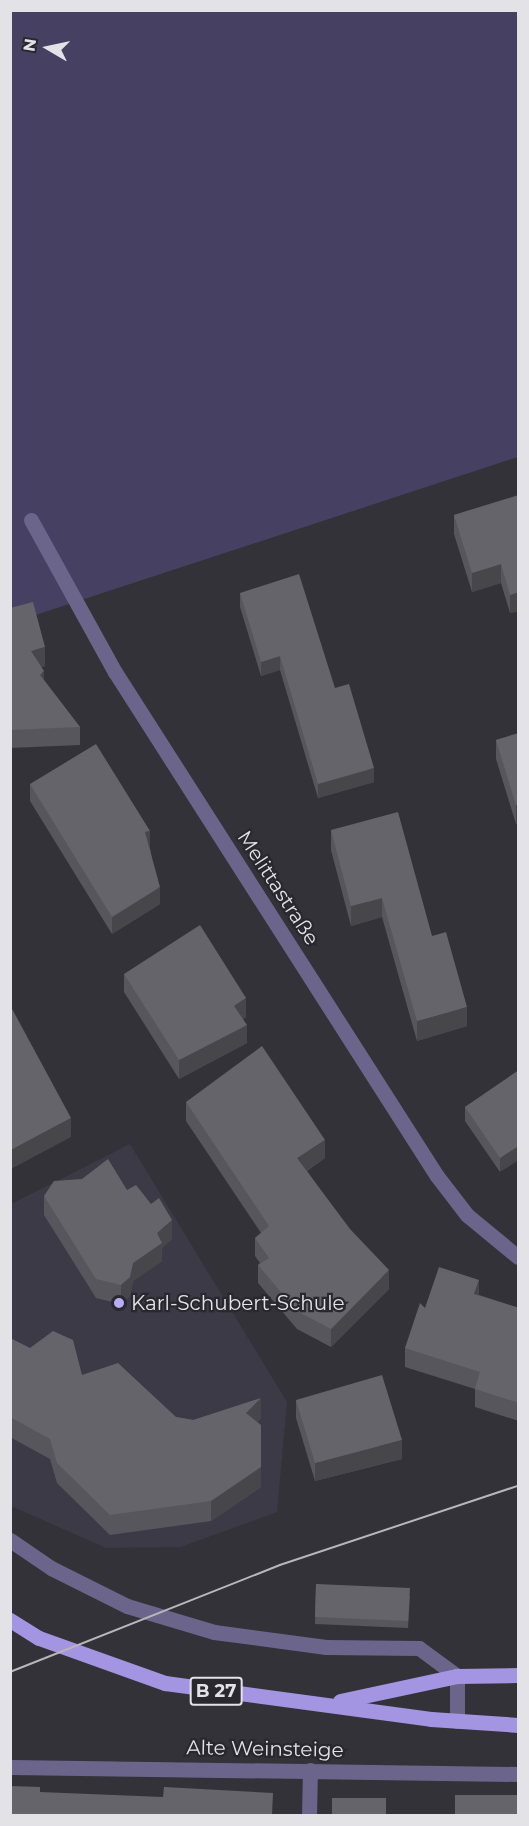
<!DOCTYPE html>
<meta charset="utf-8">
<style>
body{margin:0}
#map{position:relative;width:529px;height:1826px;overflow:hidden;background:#323238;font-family:Montserrat,sans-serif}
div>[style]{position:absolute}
.built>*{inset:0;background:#3c3a46}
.green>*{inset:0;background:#464062}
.lane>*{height:15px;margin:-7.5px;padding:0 7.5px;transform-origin:7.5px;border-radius:7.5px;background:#6b658b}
.street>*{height:15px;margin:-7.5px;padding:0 7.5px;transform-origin:7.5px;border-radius:7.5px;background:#6b658b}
.primary>*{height:15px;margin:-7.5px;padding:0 7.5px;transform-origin:7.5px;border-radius:7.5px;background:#a395e2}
.tram>*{height:1.5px;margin:-0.75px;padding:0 0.75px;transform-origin:0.75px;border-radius:0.75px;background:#b7b6bb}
.wall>*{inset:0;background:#57565c}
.shaded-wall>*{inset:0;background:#47464b}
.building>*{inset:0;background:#65646b}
.dots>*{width:16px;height:16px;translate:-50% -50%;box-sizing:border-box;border:3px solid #28282e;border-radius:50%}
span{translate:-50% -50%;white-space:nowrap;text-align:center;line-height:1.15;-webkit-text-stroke:4.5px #28282e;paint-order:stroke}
.shield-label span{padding:2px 4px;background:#28282e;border:2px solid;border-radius:4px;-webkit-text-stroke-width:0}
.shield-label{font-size:18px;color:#e3e2e6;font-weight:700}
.street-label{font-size:20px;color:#e3e2e6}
.poi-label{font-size:20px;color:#e3e2e6}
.left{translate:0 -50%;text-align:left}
.frame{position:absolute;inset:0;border:12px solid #e3e2e6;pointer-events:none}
.north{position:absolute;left:18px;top:18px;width:60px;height:60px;-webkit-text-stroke:4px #28282e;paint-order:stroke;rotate:279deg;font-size:16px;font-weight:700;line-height:24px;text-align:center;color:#e3e2e6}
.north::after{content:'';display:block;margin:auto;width:21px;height:27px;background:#e3e2e6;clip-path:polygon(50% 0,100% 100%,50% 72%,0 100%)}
</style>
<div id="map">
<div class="built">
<i style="clip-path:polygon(130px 1144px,287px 1402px,277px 1512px,181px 1547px,106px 1548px,11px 1506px,11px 1204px)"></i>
</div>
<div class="green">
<i style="clip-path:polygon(10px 11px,518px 11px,518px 457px,11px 623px)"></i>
</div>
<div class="lane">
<i style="left:10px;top:1540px;width:50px;rotate:34.3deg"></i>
<i style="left:51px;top:1568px;width:85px;rotate:26.6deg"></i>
<i style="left:127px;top:1606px;width:91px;rotate:16.6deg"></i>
<i style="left:214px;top:1632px;width:113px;rotate:7.6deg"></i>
<i style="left:326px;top:1647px;width:93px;rotate:0.6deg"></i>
<i style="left:419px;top:1648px;width:47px;rotate:36.4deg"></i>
<i style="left:457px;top:1676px;width:45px;rotate:90deg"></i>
</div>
<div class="street">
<i style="left:31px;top:520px;width:174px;rotate:61.1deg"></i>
<i style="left:115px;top:672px;width:598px;rotate:57.43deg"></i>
<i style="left:437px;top:1176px;width:49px;rotate:52.4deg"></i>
<i style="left:467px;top:1215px;width:66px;rotate:39.5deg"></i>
<i style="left:10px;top:1767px;width:508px;rotate:0.79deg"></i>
<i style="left:309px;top:1816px;width:46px;rotate:-88.8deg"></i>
</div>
<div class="primary">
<i style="left:10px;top:1620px;width:34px;rotate:32deg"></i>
<i style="left:39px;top:1638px;width:134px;rotate:19.7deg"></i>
<i style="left:165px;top:1683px;width:268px;rotate:7.7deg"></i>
<i style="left:431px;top:1719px;width:87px;rotate:3.9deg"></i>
<i style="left:340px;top:1701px;width:120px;rotate:-12.1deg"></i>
<i style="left:457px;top:1676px;width:61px;rotate:-0.9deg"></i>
</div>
<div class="tram">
<i style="left:10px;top:1672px;width:290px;rotate:-21.6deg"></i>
<i style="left:280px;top:1565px;width:251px;rotate:-18.4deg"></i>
</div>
<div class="wall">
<i style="clip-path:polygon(519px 495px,519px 611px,510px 613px,501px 583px,472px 592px,454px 534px,454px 515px)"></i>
<i style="clip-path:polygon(240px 593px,335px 688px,374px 782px,318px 798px,280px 670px,261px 676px,240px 607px)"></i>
<i style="clip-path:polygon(10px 608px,45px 666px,41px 667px,44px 680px,80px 727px,80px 745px,10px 748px)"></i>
<i style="clip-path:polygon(519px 733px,519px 823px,516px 824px,496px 759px,496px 740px)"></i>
<i style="clip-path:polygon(30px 784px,150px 848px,160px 904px,112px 934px,30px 801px)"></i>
<i style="clip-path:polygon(331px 830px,432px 936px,467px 1026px,417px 1041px,382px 917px,351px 926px,331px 850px)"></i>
<i style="clip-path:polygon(124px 974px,246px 1017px,243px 1019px,247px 1043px,179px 1079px,124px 992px)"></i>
<i style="clip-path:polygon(519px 1070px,500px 1172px,465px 1121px,465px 1107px)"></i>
<i style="clip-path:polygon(186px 1102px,325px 1158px,307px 1171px,389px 1289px,331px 1347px,297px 1329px,258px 1283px,258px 1265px,260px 1263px,255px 1256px,255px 1238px,261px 1233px,186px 1121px)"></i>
<i style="clip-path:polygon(127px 1190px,172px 1239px,162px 1248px,162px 1261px,133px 1281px,130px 1296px,121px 1304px,96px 1298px,44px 1215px,44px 1196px)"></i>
<i style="clip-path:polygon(479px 1295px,519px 1308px,519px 1421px,475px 1407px,475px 1389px,405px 1367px,405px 1348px,425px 1308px)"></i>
<i style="clip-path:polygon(10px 1338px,82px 1375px,176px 1417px,193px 1420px,261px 1418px,257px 1422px,261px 1487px,211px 1521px,110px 1535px,57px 1483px,50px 1459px,10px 1437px)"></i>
<i style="clip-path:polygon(296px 1400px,402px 1459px,315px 1481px,296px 1418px)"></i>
<i style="clip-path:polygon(316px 1584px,410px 1596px,408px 1628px,315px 1624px)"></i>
</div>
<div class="shaded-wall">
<i style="clip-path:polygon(501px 564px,501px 583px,472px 592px,472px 573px)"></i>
<i style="clip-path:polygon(519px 592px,519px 611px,510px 613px,510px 595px)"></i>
<i style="clip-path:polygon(45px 647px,45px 666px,31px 670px,31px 651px)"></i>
<i style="clip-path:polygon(280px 656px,280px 670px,261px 676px,261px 662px)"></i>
<i style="clip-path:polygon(44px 671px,44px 690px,40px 675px)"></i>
<i style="clip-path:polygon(374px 768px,374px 782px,318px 798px,318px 784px)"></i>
<i style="clip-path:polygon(516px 805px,519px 805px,519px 823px,516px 824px)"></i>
<i style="clip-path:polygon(150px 831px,150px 848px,145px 849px,145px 832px)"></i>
<i style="clip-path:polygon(160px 887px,160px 904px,112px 934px,112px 917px)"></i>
<i style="clip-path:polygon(382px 898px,382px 917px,351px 926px,351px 906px)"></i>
<i style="clip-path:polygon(246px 998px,246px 1017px,234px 1024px,234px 1006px)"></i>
<i style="clip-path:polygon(467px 1007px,467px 1026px,417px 1041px,417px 1021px)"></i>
<i style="clip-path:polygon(247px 1025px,247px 1043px,179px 1079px,179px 1060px)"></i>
<i style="clip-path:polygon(71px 1118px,71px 1137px,11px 1169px,11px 1150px)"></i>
<i style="clip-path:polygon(325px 1140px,325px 1158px,297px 1177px,297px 1158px)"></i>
<i style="clip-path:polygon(519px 1146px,519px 1160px,500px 1172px,500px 1158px)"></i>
<i style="clip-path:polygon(172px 1220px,172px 1239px,162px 1248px,162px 1261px,133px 1281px,130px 1296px,121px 1304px,121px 1285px,133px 1263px,157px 1233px)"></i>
<i style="clip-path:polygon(389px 1270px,389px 1289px,331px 1347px,331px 1329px)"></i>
<i style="clip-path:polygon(479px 1280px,479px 1298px,474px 1294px)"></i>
<i style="clip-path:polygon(261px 1398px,261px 1418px,246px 1433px,246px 1413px)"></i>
<i style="clip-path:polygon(402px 1440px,402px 1459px,315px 1481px,315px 1463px)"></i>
<i style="clip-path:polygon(261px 1445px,261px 1487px,211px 1521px,211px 1501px)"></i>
</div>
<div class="building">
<i style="clip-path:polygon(519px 495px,519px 592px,510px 595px,501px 564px,472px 573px,454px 515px)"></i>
<i style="clip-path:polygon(299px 574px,335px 688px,349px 684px,374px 768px,318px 784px,280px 656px,261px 662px,240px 593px)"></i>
<i style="clip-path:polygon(33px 602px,45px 647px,31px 651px,44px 671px,40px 675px,80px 727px,10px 730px,10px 608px)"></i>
<i style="clip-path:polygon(519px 733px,519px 805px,516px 805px,496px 740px)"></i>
<i style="clip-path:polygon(96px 744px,150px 831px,145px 832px,160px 887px,112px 917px,30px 784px)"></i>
<i style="clip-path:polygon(398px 812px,432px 936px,446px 932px,467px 1007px,417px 1021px,382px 898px,351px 906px,331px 830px)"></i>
<i style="clip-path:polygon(200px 925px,246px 998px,234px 1006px,247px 1025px,179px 1060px,124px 974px)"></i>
<i style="clip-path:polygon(10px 1005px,71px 1118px,11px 1150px,10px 1150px)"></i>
<i style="clip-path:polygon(262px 1046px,325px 1140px,297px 1158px,350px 1229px,389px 1270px,331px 1329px,297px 1311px,258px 1265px,269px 1258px,255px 1238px,269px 1226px,186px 1102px)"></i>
<i style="clip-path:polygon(519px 1070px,519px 1146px,500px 1158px,465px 1107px)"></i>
<i style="clip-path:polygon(108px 1159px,127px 1190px,136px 1185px,151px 1204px,159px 1198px,172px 1220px,157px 1233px,162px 1243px,133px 1263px,130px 1277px,121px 1285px,96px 1279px,44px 1196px,54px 1181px,82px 1179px)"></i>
<i style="clip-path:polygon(439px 1267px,479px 1280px,474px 1294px,519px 1308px,519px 1403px,475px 1389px,480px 1372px,405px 1348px,420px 1303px,425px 1308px)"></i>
<i style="clip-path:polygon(53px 1331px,73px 1340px,82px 1375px,118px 1363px,176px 1417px,193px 1420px,261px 1398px,246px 1413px,261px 1425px,261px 1467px,211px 1501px,110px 1515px,57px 1463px,50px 1439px,10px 1417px,10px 1338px,30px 1348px)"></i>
<i style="clip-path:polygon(382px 1375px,402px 1440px,315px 1463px,296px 1400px)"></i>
<i style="clip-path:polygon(316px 1584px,410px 1588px,408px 1621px,315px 1617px)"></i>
<i style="clip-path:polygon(10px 1786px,40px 1787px,40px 1792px,163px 1797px,164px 1787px,273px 1793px,272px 1815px,10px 1815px)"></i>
<i style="clip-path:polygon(455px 1795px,519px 1795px,519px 1815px,455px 1815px)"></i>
<i style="clip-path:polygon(332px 1798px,386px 1798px,386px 1815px,332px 1815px)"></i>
</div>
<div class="dots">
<i style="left:119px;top:1303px;background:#b8abf7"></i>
</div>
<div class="shield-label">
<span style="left:216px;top:1691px">B 27</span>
</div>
<div class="street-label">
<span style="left:278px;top:888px;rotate:57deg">Melittastraße</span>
<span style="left:265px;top:1749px;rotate:1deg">Alte Weinsteige</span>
</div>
<div class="poi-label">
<span class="left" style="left:131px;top:1303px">Karl-Schubert-Schule</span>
</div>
<div class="frame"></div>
<div class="north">N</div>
</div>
